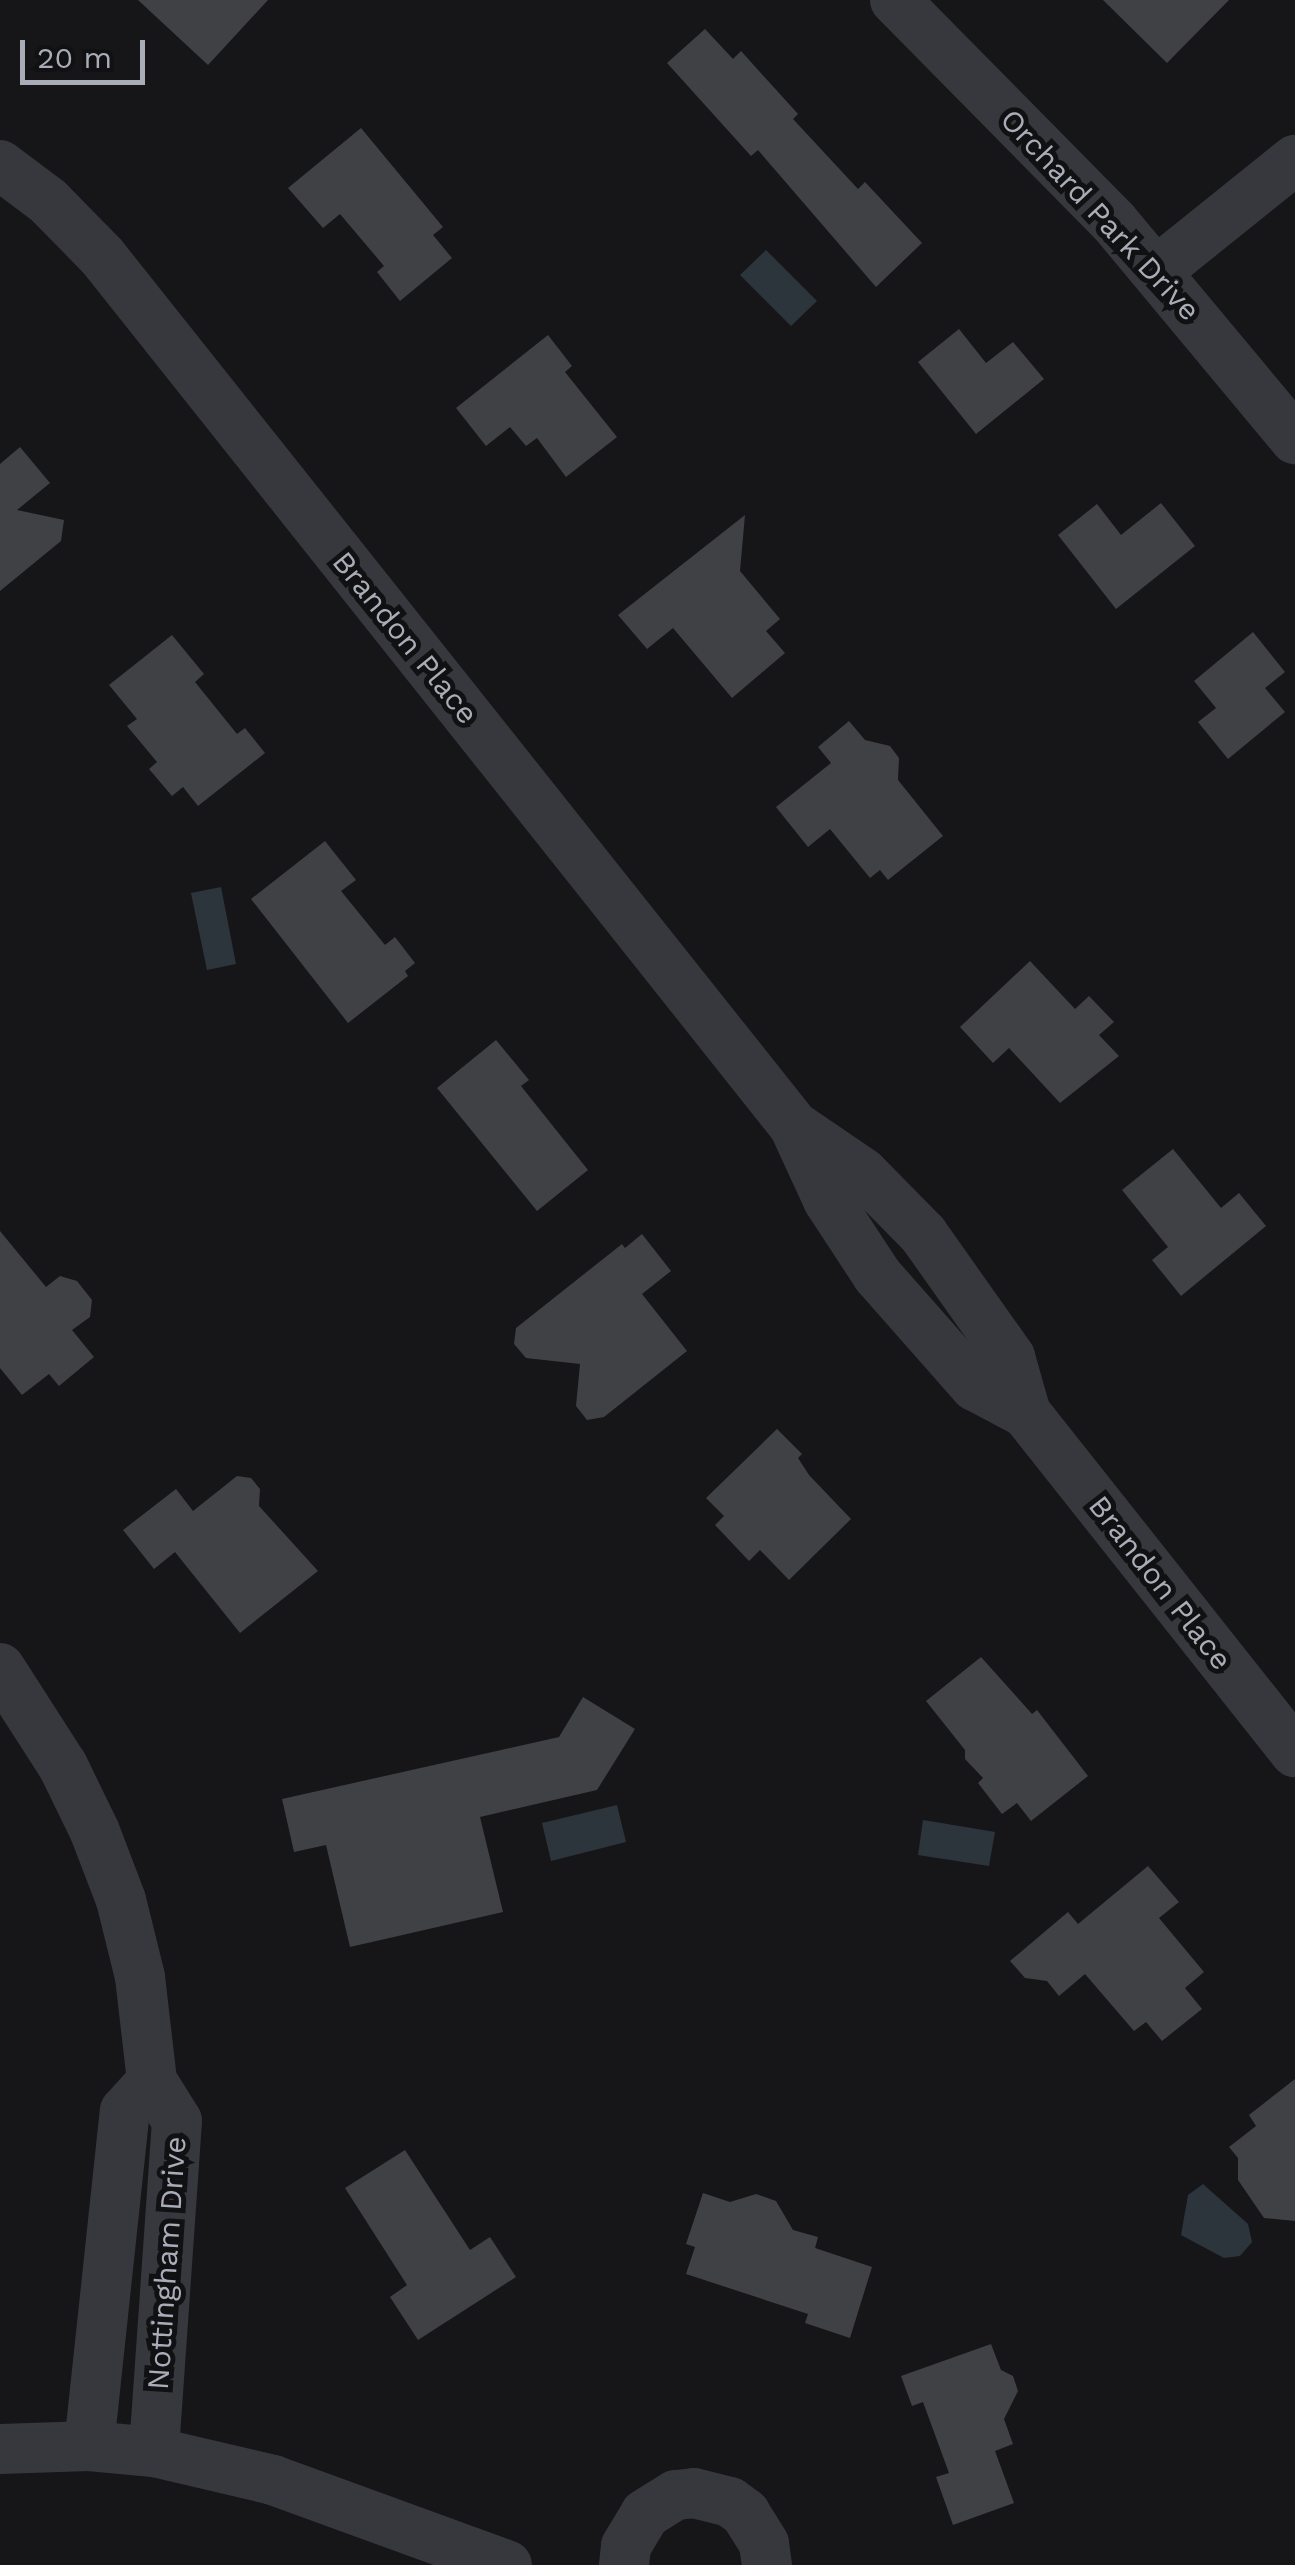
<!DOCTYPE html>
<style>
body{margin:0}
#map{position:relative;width:1295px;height:2565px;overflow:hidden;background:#161618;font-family:"Work Sans",sans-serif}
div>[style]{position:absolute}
.water>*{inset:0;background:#2c353c}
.building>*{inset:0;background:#404145}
.minor>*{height:50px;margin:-25px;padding:0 25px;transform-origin:25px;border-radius:25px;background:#37383d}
span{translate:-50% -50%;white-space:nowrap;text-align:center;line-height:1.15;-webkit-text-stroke:10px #111113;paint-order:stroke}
.street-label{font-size:30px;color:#a8adb8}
.scale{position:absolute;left:20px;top:40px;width:125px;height:45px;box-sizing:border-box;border:5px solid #a8adb8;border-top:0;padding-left:12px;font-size:30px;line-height:35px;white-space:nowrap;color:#a8adb8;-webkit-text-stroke:8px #111113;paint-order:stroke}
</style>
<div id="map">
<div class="water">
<i style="clip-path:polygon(766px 250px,817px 301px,791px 326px,740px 275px)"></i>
<i style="clip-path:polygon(221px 887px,236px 964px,207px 970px,191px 893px)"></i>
<i style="clip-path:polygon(617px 1805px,626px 1842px,551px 1861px,542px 1823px)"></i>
<i style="clip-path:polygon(923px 1820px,995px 1832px,989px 1866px,918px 1855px)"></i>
<i style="clip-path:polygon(1203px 2184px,1248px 2224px,1252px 2242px,1240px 2256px,1224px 2258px,1181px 2235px,1188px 2195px)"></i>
</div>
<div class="building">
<i style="clip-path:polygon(138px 0,268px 0,208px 65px)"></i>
<i style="clip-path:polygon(1103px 0,1229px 0,1167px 63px)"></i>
<i style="clip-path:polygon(705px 29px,733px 59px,741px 51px,798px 114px,793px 119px,858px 189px,865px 182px,922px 243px,876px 287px,758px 150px,751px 156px,667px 63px)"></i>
<i style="clip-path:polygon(361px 128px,443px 227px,433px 235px,452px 258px,400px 301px,377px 272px,384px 266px,340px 214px,323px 228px,288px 188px)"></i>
<i style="clip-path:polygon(959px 329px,986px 363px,1013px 342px,1044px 379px,976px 434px,918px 362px)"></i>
<i style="clip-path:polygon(548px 335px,572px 366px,565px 372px,617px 437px,566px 477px,537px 438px,526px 446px,510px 427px,486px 446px,456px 408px)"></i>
<i style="clip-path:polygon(20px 447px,50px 483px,17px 510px,64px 520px,61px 541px,0 591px,0 464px)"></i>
<i style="clip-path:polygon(1161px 503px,1195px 546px,1116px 609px,1058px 535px,1097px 504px,1121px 535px)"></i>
<i style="clip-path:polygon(745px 515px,740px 571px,780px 619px,766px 631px,785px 653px,732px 698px,673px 628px,647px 649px,618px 615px)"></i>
<i style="clip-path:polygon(1253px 632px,1285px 672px,1265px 688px,1285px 712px,1228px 759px,1198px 722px,1216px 708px,1194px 681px)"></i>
<i style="clip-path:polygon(172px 635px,204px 674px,195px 682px,237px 734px,245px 728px,265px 753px,198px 806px,183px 787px,172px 796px,149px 769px,157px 762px,127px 726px,137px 719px,109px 685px)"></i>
<i style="clip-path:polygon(849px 721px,865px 740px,890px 746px,899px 758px,898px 780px,943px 836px,888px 880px,880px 870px,870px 878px,830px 829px,808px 847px,776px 807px,831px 763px,818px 747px)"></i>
<i style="clip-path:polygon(325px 841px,356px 880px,341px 891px,385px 945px,395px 937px,415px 963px,405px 971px,408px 976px,348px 1023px,251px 899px)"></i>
<i style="clip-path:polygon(1030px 961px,1075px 1009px,1089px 996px,1114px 1022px,1099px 1035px,1119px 1056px,1060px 1103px,1009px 1048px,993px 1063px,960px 1027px)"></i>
<i style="clip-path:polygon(496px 1040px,529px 1080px,521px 1086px,588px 1170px,537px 1211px,437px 1088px)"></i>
<i style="clip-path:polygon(1173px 1149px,1221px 1208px,1239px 1193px,1266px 1226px,1181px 1296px,1152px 1260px,1168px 1247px,1122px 1190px)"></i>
<i style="clip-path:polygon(0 1231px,46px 1287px,60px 1276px,77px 1281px,92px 1300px,90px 1317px,72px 1330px,94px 1357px,59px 1386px,49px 1374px,22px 1395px,0 1368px)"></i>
<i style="clip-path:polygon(642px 1234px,671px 1271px,642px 1294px,687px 1351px,604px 1417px,587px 1420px,576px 1406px,580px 1364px,526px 1358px,514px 1344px,516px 1328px,622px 1244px,625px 1248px)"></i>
<i style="clip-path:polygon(777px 1429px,802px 1454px,798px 1458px,809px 1475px,851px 1519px,789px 1580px,760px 1550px,749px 1561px,715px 1525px,724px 1516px,706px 1498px)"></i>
<i style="clip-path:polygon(237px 1476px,251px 1478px,260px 1489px,259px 1506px,318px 1571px,240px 1633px,175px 1552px,154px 1569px,123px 1530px,176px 1489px,193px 1511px)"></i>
<i style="clip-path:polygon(981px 1657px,1032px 1714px,1037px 1710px,1088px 1776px,1031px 1821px,1017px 1803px,1002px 1814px,978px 1783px,983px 1778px,965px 1759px,965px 1750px,926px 1701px)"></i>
<i style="clip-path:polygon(583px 1697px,635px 1729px,597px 1790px,480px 1817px,503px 1912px,350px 1947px,326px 1845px,294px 1852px,282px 1799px,559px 1737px)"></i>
<i style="clip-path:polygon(1148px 1866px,1179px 1902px,1159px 1918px,1204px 1972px,1185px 1988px,1202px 2009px,1162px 2041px,1146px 2022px,1134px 2031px,1085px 1974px,1059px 1996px,1047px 1981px,1025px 1978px,1010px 1961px,1068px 1912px,1078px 1924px)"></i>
<i style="clip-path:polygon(1295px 2079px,1295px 2221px,1264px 2218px,1238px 2180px,1238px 2158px,1229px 2147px,1256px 2126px,1249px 2115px)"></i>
<i style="clip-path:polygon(405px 2150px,470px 2250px,490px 2237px,516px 2277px,418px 2340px,390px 2297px,407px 2285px,345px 2188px)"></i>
<i style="clip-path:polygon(703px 2193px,730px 2202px,756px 2194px,776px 2201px,793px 2230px,818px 2237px,815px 2248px,872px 2267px,850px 2338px,805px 2323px,808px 2314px,686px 2274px,695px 2247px,686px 2244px)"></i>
<i style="clip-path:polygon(991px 2344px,1001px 2370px,1013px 2376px,1018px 2391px,1004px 2419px,1013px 2444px,995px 2451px,1014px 2503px,953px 2525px,936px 2477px,949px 2473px,923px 2402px,912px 2406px,901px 2376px)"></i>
</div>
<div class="minor">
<i style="left:895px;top:0;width:312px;rotate:45.4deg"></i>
<i style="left:1114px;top:222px;width:283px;rotate:50.2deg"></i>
<i style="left:0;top:165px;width:60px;rotate:36.9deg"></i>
<i style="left:48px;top:201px;width:77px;rotate:45.5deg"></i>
<i style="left:102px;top:256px;width:1112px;rotate:51.5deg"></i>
<i style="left:794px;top:1126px;width:81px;rotate:65.3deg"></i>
<i style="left:828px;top:1200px;width:90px;rotate:56.8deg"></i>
<i style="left:877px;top:1275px;width:148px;rotate:48.6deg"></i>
<i style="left:975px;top:1386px;width:58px;rotate:27.9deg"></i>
<i style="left:1158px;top:270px;width:176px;rotate:-38.8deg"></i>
<i style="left:794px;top:1126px;width:83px;rotate:34.3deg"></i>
<i style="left:863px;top:1173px;width:86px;rotate:45.5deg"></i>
<i style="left:923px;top:1234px;width:151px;rotate:54.7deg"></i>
<i style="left:1010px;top:1357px;width:58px;rotate:74.1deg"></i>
<i style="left:1026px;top:1413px;width:433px;rotate:51.6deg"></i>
<i style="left:0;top:1668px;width:117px;rotate:57.3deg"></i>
<i style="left:63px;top:1766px;width:73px;rotate:64.1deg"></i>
<i style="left:95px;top:1832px;width:73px;rotate:69.1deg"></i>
<i style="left:121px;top:1900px;width:79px;rotate:76.1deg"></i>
<i style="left:140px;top:1977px;width:105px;rotate:83.4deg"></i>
<i style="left:152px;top:2081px;width:47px;rotate:58deg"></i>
<i style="left:177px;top:2121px;width:332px;rotate:94deg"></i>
<i style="left:89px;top:2446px;width:337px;rotate:-83.9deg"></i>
<i style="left:125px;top:2111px;width:40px;rotate:-48deg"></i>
<i style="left:0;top:2449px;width:89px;rotate:-1.9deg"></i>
<i style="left:89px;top:2446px;width:65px;rotate:5.3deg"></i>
<i style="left:154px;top:2452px;width:122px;rotate:13.2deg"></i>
<i style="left:273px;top:2480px;width:249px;rotate:20deg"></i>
<i style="left:624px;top:2565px;width:19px;rotate:-84deg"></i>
<i style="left:626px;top:2546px;width:37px;rotate:-59deg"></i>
<i style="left:645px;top:2514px;width:36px;rotate:-32deg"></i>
<i style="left:676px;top:2495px;width:18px;rotate:-6deg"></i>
<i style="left:694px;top:2493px;width:37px;rotate:14deg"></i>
<i style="left:730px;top:2502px;width:19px;rotate:36deg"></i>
<i style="left:745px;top:2513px;width:36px;rotate:58deg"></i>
<i style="left:764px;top:2544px;width:21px;rotate:82deg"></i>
</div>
<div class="street-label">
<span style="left:1100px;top:215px;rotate:47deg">Orchard Park Drive</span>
<span style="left:405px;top:638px;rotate:51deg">Brandon Place</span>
<span style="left:1160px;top:1583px;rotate:52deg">Brandon Place</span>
<span style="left:167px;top:2263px;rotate:-86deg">Nottingham Drive</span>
</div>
<div class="scale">20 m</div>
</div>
